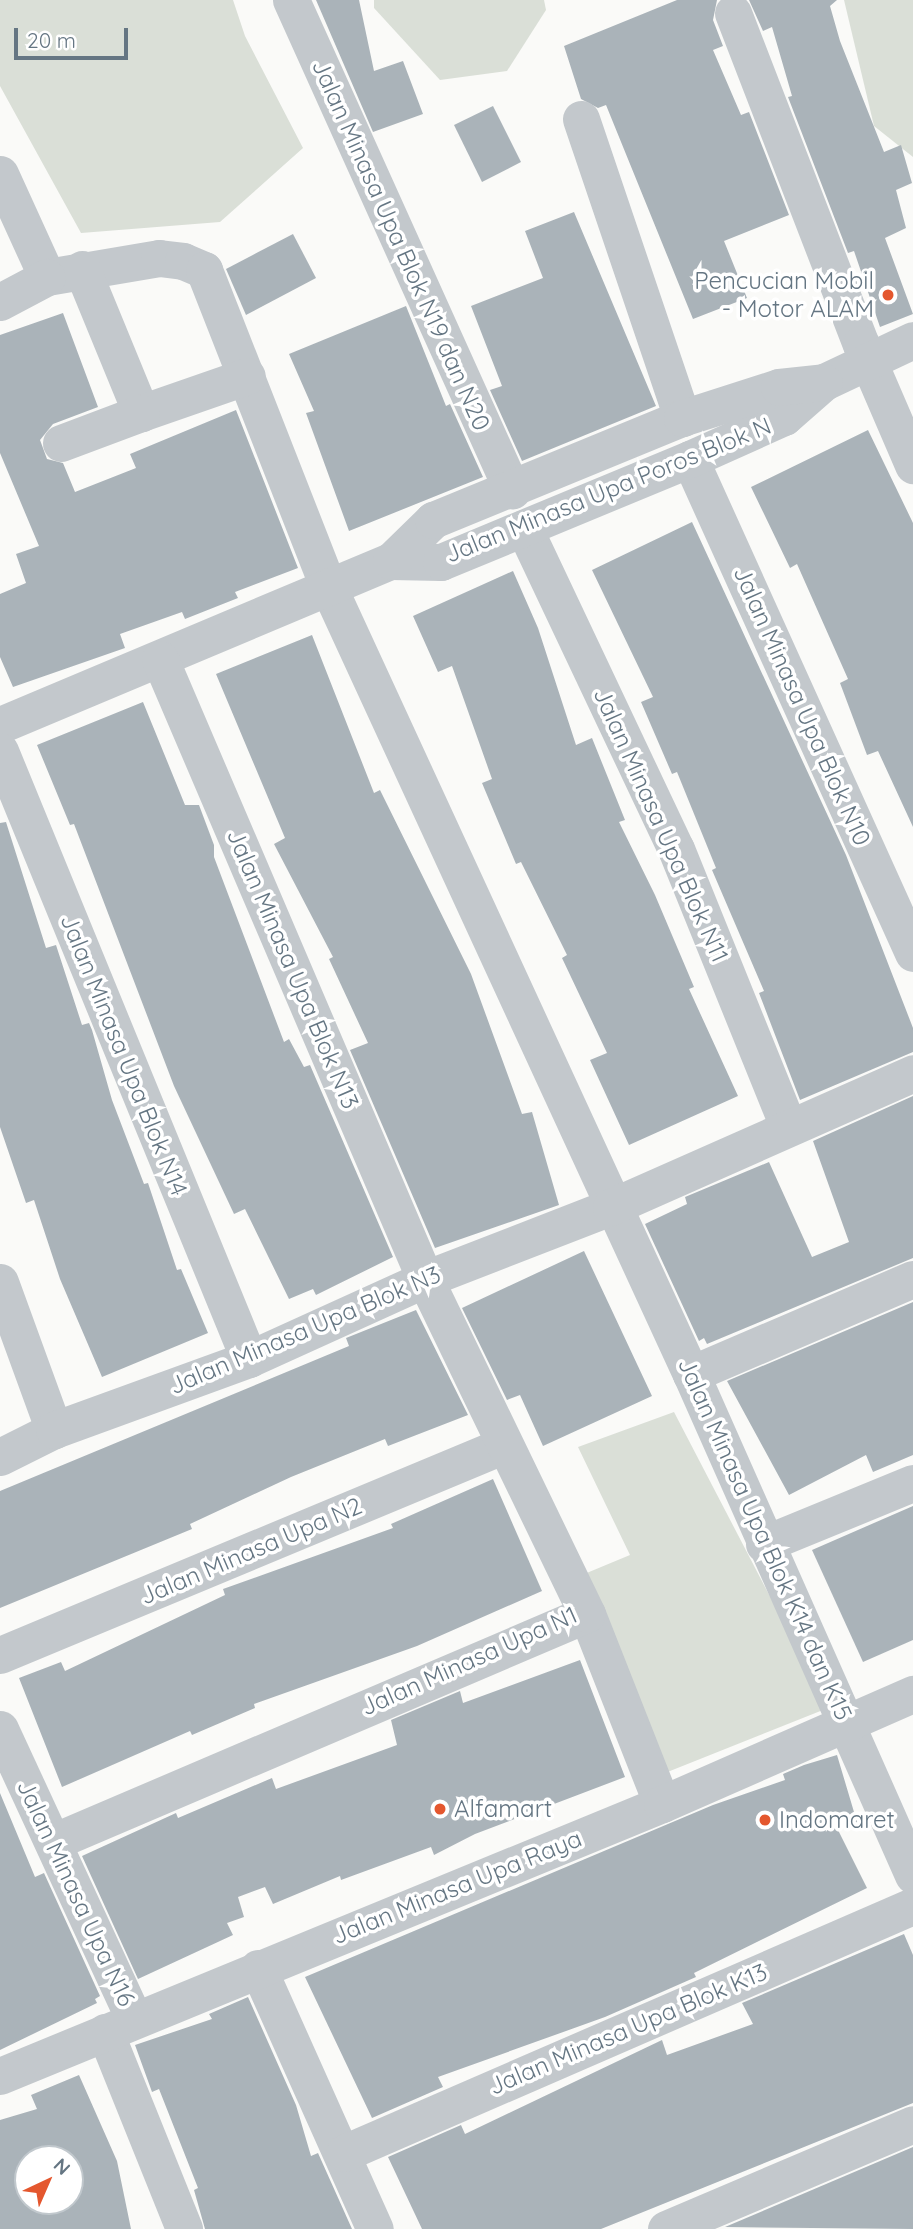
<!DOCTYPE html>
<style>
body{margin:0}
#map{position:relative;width:913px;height:2229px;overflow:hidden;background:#fafaf8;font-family:Quicksand,sans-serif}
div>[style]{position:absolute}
.green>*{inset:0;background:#dadfd7}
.building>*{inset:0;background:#aab3b9}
.minor>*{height:37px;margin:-18.5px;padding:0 18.5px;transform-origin:18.5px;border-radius:18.5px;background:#c3c8cc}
.dots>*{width:19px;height:19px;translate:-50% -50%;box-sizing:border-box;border:4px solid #fff;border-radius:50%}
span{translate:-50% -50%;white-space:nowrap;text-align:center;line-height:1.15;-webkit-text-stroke:7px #fff;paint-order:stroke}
.street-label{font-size:24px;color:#657683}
.poi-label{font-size:24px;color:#657683}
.right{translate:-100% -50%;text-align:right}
.left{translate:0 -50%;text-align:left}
.north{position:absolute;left:14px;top:2145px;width:70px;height:70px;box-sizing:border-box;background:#fff;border:2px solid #c1c8cd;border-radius:50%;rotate:44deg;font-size:19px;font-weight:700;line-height:28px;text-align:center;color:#657683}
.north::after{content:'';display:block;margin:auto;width:24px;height:32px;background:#e4572e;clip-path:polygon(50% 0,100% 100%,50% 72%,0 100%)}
.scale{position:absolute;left:14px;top:28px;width:114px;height:32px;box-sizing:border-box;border:4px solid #657683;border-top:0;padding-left:9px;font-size:21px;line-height:24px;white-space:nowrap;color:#657683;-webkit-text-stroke:5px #fff;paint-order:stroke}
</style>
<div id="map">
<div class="green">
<i style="clip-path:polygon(0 0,233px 0,245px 36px,303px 148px,220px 222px,81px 233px,0 86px)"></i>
<i style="clip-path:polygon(374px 0,544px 0,546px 10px,507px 71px,440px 80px,374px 8px)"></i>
<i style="clip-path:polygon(844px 0,913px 0,913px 157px,874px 126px)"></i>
<i style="clip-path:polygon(674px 1412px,828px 1708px,665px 1773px,577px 1577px,630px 1555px,578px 1447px)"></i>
</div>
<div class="building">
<i style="clip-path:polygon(316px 0,359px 0,374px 71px,403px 61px,423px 114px,373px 132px)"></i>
<i style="clip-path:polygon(677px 0,717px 0,713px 20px,723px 46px,713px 50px,741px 115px,749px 112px,789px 215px,724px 241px,747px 298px,693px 319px,606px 105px,598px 108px,581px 99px,564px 46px)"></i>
<i style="clip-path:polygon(749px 0,837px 0,830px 6px,840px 41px,884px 152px,901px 145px,912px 183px,896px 190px,906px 228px,885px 238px,913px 314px,880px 327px,854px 251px,848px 253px,788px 97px,792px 96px,772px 27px,763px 31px)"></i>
<i style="clip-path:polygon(493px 106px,521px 162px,482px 182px,454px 125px)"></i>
<i style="clip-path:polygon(574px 212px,656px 406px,522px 461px,490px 390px,502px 386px,471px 306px,543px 278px,525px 231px)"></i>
<i style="clip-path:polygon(293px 234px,316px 278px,246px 315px,226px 269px)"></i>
<i style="clip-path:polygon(406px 306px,446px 406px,450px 404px,483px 477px,349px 531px,306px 413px,314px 411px,289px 354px)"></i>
<i style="clip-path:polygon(63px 313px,98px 407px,53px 424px,40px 440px,47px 459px,63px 463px,75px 492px,136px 468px,130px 454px,236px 410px,298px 568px,235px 592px,238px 598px,185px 619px,182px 612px,120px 634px,125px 648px,13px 687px,0 657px,0 594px,26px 583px,16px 554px,39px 546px,0 453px,0 335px)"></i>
<i style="clip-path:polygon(868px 430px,913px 523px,913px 827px,878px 751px,867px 755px,840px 683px,848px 679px,797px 564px,790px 568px,751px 487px)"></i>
<i style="clip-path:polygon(692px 522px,846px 855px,913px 1028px,913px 1052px,800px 1100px,759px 993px,764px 991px,712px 870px,716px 868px,677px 772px,672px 774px,641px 702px,653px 697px,592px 570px)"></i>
<i style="clip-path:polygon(513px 571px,538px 628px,576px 745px,592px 738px,625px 820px,619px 822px,655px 895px,694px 987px,689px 989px,738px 1096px,629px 1145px,590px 1060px,607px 1053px,562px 958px,567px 955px,521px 862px,516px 864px,482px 783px,492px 779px,452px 666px,438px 672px,413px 616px)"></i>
<i style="clip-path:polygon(312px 635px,374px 793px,380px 790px,471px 974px,522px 1114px,532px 1112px,559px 1205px,435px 1248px,350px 1050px,368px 1043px,329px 959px,333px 957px,274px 844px,285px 838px,216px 674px)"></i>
<i style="clip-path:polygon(143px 702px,185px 805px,199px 805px,214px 845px,214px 857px,284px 1042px,289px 1039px,304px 1067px,310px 1065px,393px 1257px,316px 1295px,313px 1289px,289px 1299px,245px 1209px,234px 1214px,174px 1086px,74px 824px,70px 825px,37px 745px)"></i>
<i style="clip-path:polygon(6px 822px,46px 948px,56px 945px,82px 1025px,89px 1023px,92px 1030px,112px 1100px,144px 1184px,148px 1183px,177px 1270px,181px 1269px,208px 1333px,102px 1377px,60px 1279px,34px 1200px,26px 1203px,0 1127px,0 823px)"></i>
<i style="clip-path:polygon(913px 1096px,913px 1258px,707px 1344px,704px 1338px,699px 1341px,645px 1224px,687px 1204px,685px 1197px,769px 1162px,812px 1257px,849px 1242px,813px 1141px)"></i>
<i style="clip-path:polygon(584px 1251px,652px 1396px,543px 1446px,520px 1395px,507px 1400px,462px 1308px)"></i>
<i style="clip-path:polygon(913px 1302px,913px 1455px,873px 1472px,866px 1455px,789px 1495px,727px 1381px)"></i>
<i style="clip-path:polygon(416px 1310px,468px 1415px,388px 1446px,385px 1439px,291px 1477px,190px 1524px,192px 1529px,0 1608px,0 1491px,349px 1346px,346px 1338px)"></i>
<i style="clip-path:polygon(493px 1479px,542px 1591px,417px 1646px,254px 1704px,255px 1708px,192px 1735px,190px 1731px,62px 1787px,19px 1678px,61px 1662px,65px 1671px,225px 1595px,223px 1589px,393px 1528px,391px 1524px)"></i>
<i style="clip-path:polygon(913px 1506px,913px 1640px,863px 1662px,812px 1550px)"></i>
<i style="clip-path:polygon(580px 1660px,625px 1777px,475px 1834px,434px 1855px,431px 1847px,341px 1880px,340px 1876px,273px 1904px,265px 1887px,238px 1897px,244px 1917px,227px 1923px,233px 1935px,138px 1979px,82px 1856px,176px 1813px,178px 1818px,272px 1778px,276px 1789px,397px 1745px,391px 1720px,460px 1691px,463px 1703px)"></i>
<i style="clip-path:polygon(837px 1755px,857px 1822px,837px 1828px,867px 1888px,694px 1973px,696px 1977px,605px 2017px,438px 2077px,443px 2087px,372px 2118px,305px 1977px,713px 1805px,785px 1780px,783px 1774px,804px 1765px)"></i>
<i style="clip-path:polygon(0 1793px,35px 1877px,44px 1873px,100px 1996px,95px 1999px,97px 2003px,0 2050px)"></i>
<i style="clip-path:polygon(904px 1934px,913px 1955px,913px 2103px,601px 2229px,422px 2229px,388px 2157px,461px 2125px,465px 2134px,662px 2040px,667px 2055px,753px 2024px,742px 2003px)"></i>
<i style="clip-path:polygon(248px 1997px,296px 2105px,311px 2156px,318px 2153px,352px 2229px,205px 2229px,194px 2190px,198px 2188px,159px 2089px,152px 2092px,135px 2045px,212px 2019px,209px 2014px)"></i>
<i style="clip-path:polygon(evenodd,79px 2075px,117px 2161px,131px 2229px,0 2229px,0 2120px,37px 2109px,31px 2095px,79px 2075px,28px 2159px,70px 2159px,70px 2201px,28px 2201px,28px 2159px)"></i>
<i style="clip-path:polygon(913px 2147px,913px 2229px,725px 2227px)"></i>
</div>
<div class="minor">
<i style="left:291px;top:0;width:538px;rotate:65.72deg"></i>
<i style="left:733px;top:13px;width:355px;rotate:68.9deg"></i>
<i style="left:861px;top:344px;width:132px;rotate:66.7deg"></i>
<i style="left:581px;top:119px;width:316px;rotate:71.3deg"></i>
<i style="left:0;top:174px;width:113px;rotate:65.5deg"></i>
<i style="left:47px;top:277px;width:114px;rotate:-9.6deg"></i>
<i style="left:159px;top:258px;width:24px;rotate:7deg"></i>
<i style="left:183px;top:261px;width:23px;rotate:23deg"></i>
<i style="left:204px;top:270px;width:339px;rotate:68.6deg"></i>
<i style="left:328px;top:586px;width:868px;rotate:65.27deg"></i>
<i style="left:691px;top:1374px;width:548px;rotate:66.1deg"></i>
<i style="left:82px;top:269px;width:156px;rotate:67.7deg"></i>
<i style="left:141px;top:413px;width:112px;rotate:-19.2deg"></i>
<i style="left:0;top:302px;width:53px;rotate:-28deg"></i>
<i style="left:61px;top:443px;width:85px;rotate:-20.6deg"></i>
<i style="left:690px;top:459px;width:542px;rotate:65.7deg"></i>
<i style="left:524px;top:528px;width:355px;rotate:64.7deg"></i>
<i style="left:676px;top:849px;width:299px;rotate:68deg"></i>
<i style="left:391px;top:561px;width:50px;rotate:1.1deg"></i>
<i style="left:441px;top:562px;width:269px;rotate:-22.5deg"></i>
<i style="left:690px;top:459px;width:103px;rotate:-24.1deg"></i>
<i style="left:784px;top:417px;width:53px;rotate:-41.2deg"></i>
<i style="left:824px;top:382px;width:98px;rotate:-25.3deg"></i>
<i style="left:0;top:725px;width:424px;rotate:-22.8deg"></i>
<i style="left:391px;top:561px;width:59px;rotate:-44.3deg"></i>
<i style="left:433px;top:520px;width:269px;rotate:-22.3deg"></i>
<i style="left:682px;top:418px;width:102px;rotate:-17.7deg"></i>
<i style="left:779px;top:387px;width:45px;rotate:-6.3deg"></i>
<i style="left:0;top:751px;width:657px;rotate:67.73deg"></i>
<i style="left:0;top:1282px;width:158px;rotate:70deg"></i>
<i style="left:691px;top:1374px;width:241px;rotate:-23.2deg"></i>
<i style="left:0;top:1457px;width:60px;rotate:-26.6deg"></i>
<i style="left:54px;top:1430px;width:208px;rotate:-20deg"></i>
<i style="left:249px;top:1359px;width:193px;rotate:-24.4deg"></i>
<i style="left:425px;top:1279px;width:199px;rotate:-21.2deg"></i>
<i style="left:611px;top:1207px;width:330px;rotate:-23.9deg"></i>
<i style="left:764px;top:1544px;width:161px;rotate:-22.3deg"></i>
<i style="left:587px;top:1614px;width:204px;rotate:68.5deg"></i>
<i style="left:0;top:1655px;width:544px;rotate:-22.6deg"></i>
<i style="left:0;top:1729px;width:319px;rotate:65.2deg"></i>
<i style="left:55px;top:1841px;width:578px;rotate:-23.11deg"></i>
<i style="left:587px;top:1614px;width:372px;rotate:-115.8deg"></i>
<i style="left:425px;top:1279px;width:674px;rotate:-113.14deg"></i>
<i style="left:258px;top:1968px;width:286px;rotate:65.9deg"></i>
<i style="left:105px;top:2032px;width:212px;rotate:68.1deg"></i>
<i style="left:0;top:2076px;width:716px;rotate:-22.34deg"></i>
<i style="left:662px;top:1804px;width:274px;rotate:-23.7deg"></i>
<i style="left:344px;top:2153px;width:620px;rotate:-23.47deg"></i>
<i style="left:666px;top:2229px;width:268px;rotate:-23deg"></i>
</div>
<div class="dots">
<i style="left:888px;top:295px;background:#e4572e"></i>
<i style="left:440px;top:1809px;background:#e4572e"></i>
<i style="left:765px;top:1820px;background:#e4572e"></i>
</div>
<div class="street-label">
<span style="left:401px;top:245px;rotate:66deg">Jalan Minasa Upa Blok N19 dan N20</span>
<span style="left:608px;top:490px;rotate:-22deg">Jalan Minasa Upa Poros Blok N</span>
<span style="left:802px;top:706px;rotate:66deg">Jalan Minasa Upa Blok N10</span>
<span style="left:661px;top:825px;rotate:66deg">Jalan Minasa Upa Blok N11</span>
<span style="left:293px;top:969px;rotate:67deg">Jalan Minasa Upa Blok N13</span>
<span style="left:124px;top:1055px;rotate:68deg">Jalan Minasa Upa Blok N14</span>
<span style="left:305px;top:1330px;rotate:-23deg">Jalan Minasa Upa Blok N3</span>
<span style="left:765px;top:1539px;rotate:66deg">Jalan Minasa Upa Blok K14 dan K15</span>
<span style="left:251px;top:1551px;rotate:-23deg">Jalan Minasa Upa N2</span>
<span style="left:469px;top:1661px;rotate:-24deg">Jalan Minasa Upa N1</span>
<span style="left:457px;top:1887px;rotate:-22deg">Jalan Minasa Upa Raya</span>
<span style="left:76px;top:1893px;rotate:65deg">Jalan Minasa Upa N16</span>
<span style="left:628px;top:2029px;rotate:-23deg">Jalan Minasa Upa Blok K13</span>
</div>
<div class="poi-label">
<span class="right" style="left:874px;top:295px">Pencucian Mobil<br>- Motor ALAM</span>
<span class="left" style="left:454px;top:1809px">Alfamart</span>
<span class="left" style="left:779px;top:1820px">Indomaret</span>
</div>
<div class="north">N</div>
<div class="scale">20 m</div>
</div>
